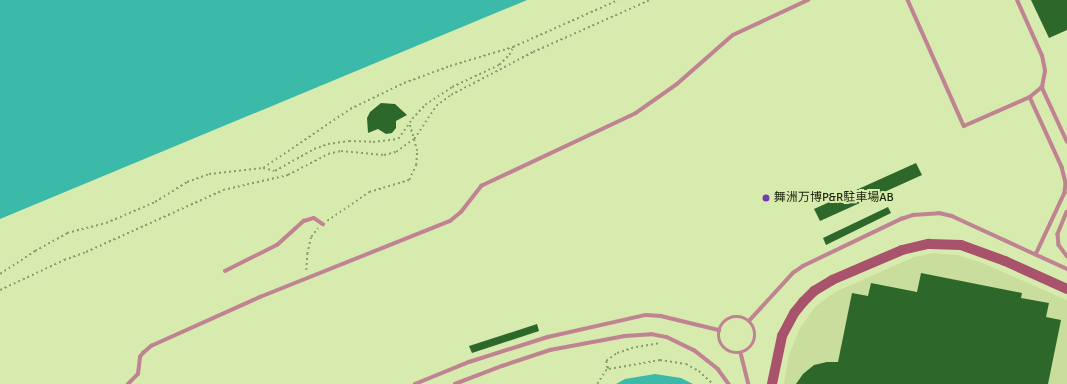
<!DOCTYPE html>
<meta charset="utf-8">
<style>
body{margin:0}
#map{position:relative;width:1067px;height:384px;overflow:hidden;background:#d7ebaf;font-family:Signika,"Noto Sans JP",sans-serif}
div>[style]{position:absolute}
.built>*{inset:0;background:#c9de9c}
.water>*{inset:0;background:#3bb9a9}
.building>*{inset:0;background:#2d672a}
.path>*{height:1.5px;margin-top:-0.75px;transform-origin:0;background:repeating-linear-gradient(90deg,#8d9c6f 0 2px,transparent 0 5px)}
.lane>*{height:3.5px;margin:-1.75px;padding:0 1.75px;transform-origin:1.75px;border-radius:1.75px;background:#bf8392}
.lane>.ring{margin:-1.75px;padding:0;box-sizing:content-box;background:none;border:3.5px solid #bf8392;border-radius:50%}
.secondary>*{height:10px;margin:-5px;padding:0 5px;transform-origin:5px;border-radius:5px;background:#a9526c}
.dots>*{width:11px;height:11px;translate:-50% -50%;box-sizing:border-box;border:2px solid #d7ebaf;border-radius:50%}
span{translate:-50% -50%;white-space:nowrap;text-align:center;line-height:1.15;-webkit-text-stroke:4px #d7ebaf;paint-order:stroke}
.poi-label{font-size:12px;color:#1d240d}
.left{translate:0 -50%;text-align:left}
</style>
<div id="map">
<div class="built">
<i style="clip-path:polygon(934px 253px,957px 255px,980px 262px,1067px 300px,1067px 384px,784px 384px,789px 355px,800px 328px,815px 307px,835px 292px,914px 257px)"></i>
</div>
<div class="water">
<i style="clip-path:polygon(0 0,527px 0,0 219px)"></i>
<i style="clip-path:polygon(655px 374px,681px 378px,693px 384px,616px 384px,625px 379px)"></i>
</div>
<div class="building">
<i style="clip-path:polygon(1031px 0,1067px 0,1067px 30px,1049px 38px)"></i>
<i style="clip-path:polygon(381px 103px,395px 104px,407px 115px,396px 121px,396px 128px,392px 133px,386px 134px,378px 129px,368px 133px,367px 118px,370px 112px)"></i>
<i style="clip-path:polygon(916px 163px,922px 175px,820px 221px,814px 209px)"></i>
<i style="clip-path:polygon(888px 207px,891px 213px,826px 245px,823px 238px)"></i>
<i style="clip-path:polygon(921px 273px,1022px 293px,1021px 298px,1049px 303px,1046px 317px,1061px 320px,1048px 384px,796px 384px,803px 374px,814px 365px,827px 362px,838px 362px,852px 293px,868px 296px,871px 283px,917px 292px)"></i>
<i style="clip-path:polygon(537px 324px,539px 331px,472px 353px,469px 346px)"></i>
</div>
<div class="path">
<i style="left:263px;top:168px;width:105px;rotate:-34.1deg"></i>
<i style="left:350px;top:109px;width:60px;rotate:-25.7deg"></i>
<i style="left:404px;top:83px;width:49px;rotate:-20.3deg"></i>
<i style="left:450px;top:66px;width:66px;rotate:-16.8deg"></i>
<i style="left:327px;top:221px;width:51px;rotate:-34.6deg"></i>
<i style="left:369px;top:192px;width:42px;rotate:-16.7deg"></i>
<i style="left:409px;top:180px;width:17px;rotate:-65deg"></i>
<i style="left:416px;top:165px;width:14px;rotate:-86deg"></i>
<i style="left:417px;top:151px;width:29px;rotate:-106deg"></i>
<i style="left:306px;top:270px;width:16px;rotate:-86deg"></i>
<i style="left:307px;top:254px;width:17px;rotate:-77deg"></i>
<i style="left:311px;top:237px;width:11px;rotate:-52deg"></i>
<i style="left:0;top:274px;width:42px;rotate:-33.3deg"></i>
<i style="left:35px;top:251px;width:37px;rotate:-29deg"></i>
<i style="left:67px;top:233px;width:40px;rotate:-14.4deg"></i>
<i style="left:106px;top:223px;width:53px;rotate:-23.2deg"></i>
<i style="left:155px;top:202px;width:38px;rotate:-32deg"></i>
<i style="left:187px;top:182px;width:23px;rotate:-20deg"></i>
<i style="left:209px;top:174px;width:54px;rotate:-6.3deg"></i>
<i style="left:263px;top:168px;width:12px;rotate:14deg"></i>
<i style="left:275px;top:171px;width:45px;rotate:-29.4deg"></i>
<i style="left:314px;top:149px;width:15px;rotate:-20deg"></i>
<i style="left:328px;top:144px;width:21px;rotate:-8deg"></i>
<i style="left:349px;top:141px;width:24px;rotate:2deg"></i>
<i style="left:373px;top:142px;width:25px;rotate:-7deg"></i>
<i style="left:398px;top:139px;width:24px;rotate:-55deg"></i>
<i style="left:412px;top:119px;width:19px;rotate:-47deg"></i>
<i style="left:425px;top:105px;width:32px;rotate:-34deg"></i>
<i style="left:452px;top:87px;width:52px;rotate:-25.1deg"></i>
<i style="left:499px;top:65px;width:14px;rotate:-45deg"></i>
<i style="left:509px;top:55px;width:9px;rotate:-63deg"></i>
<i style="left:513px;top:47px;width:115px;rotate:-24.1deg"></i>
<i style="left:0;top:290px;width:71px;rotate:-25.1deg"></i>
<i style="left:64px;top:260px;width:23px;rotate:-20deg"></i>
<i style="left:86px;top:252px;width:150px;rotate:-24.3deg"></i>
<i style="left:223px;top:190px;width:67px;rotate:-13deg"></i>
<i style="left:288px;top:175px;width:45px;rotate:-27.7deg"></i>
<i style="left:328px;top:154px;width:13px;rotate:-13deg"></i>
<i style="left:341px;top:151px;width:43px;rotate:5.3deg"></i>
<i style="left:384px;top:155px;width:12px;rotate:-14deg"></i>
<i style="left:396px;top:152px;width:22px;rotate:-36deg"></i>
<i style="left:414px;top:139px;width:40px;rotate:-56deg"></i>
<i style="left:436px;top:106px;width:19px;rotate:-36deg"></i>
<i style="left:451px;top:95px;width:93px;rotate:-27.7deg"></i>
<i style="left:533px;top:52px;width:128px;rotate:-24deg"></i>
<i style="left:609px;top:368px;width:2px;rotate:180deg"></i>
<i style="left:607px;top:368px;width:7px;rotate:-98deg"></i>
<i style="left:606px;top:361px;width:14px;rotate:-36deg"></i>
<i style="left:617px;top:353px;width:20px;rotate:-18deg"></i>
<i style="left:636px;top:347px;width:25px;rotate:-9deg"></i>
<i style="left:597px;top:384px;width:15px;rotate:-58deg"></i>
<i style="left:605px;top:371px;width:4px;rotate:-27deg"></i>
<i style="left:609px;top:369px;width:52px;rotate:-10deg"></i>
<i style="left:660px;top:360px;width:26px;rotate:9deg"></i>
<i style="left:686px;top:364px;width:15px;rotate:28deg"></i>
<i style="left:699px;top:371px;width:19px;rotate:43deg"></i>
</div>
<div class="lane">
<i style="left:908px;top:0;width:138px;rotate:66deg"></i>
<i style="left:964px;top:126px;width:72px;rotate:-23.7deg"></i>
<i style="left:1030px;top:97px;width:16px;rotate:-40deg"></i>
<i style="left:1042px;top:87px;width:16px;rotate:-79deg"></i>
<i style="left:1045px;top:71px;width:15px;rotate:-101deg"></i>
<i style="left:1042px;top:56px;width:61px;rotate:-114.1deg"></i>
<i style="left:1042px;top:87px;width:60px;rotate:65.2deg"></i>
<i style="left:1030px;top:97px;width:77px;rotate:65.4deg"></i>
<i style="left:1062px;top:167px;width:16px;rotate:76deg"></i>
<i style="left:1066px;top:183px;width:10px;rotate:96deg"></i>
<i style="left:1065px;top:193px;width:68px;rotate:115.1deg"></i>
<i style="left:1067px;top:212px;width:24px;rotate:112deg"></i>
<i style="left:1058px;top:234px;width:11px;rotate:85deg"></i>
<i style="left:1059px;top:245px;width:14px;rotate:54deg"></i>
<i style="left:225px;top:271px;width:58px;rotate:-26.6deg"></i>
<i style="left:277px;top:245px;width:36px;rotate:-42deg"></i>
<i style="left:304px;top:221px;width:10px;rotate:-17deg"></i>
<i style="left:314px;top:218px;width:11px;rotate:34deg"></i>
<i class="ring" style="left:719px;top:317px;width:32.5px;height:32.5px"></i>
<i style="left:749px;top:321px;width:65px;rotate:-47.5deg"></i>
<i style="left:793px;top:273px;width:12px;rotate:-35deg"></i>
<i style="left:803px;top:266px;width:109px;rotate:-25.6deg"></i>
<i style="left:901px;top:219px;width:13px;rotate:-18deg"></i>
<i style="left:913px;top:215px;width:26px;rotate:-4deg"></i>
<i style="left:939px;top:213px;width:13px;rotate:13deg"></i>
<i style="left:952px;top:216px;width:127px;rotate:24.7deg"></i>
<i style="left:741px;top:353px;width:32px;rotate:76deg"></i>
<i style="left:128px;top:384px;width:14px;rotate:-45deg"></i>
<i style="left:138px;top:374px;width:17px;rotate:-83deg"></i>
<i style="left:140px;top:357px;width:5px;rotate:-53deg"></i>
<i style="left:143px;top:353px;width:11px;rotate:-41deg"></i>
<i style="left:151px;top:346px;width:120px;rotate:-24.2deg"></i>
<i style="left:260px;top:297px;width:205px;rotate:-21.8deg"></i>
<i style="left:450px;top:221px;width:14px;rotate:-39deg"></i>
<i style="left:461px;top:212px;width:33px;rotate:-52deg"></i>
<i style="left:481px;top:186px;width:171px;rotate:-25.2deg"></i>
<i style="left:636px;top:113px;width:50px;rotate:-35.3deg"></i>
<i style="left:677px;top:84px;width:74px;rotate:-41.2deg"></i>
<i style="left:733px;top:35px;width:83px;rotate:-25deg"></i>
<i style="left:415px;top:384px;width:58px;rotate:-22.2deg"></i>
<i style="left:469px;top:362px;width:83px;rotate:-17.6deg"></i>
<i style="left:548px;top:337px;width:100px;rotate:-12.7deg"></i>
<i style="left:646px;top:315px;width:15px;rotate:4deg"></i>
<i style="left:661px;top:316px;width:60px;rotate:13.6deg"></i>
<i style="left:455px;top:384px;width:50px;rotate:-21deg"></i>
<i style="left:502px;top:366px;width:51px;rotate:-18.4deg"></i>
<i style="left:550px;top:350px;width:76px;rotate:-10.6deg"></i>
<i style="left:625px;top:336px;width:26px;rotate:-4deg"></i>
<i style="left:651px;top:334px;width:16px;rotate:11deg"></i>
<i style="left:667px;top:337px;width:30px;rotate:26deg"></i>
<i style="left:694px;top:350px;width:31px;rotate:38deg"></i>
<i style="left:718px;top:369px;width:19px;rotate:54deg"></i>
</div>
<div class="secondary">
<i style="left:772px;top:384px;width:49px;rotate:-78.2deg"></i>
<i style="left:782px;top:336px;width:27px;rotate:-62deg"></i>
<i style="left:795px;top:312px;width:13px;rotate:-51deg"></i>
<i style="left:803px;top:302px;width:16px;rotate:-45deg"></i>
<i style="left:814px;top:291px;width:21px;rotate:-31deg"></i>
<i style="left:832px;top:280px;width:76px;rotate:-23.2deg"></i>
<i style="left:902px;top:250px;width:28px;rotate:-13deg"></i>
<i style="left:929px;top:244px;width:32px;rotate:2deg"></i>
<i style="left:961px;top:245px;width:47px;rotate:20deg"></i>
<i style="left:1005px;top:261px;width:68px;rotate:24.3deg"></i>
</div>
<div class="dots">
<i style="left:766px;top:198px;background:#753bb1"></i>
</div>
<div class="poi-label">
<span class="left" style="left:774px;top:198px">舞洲万博P&amp;R駐車場AB</span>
</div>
</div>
